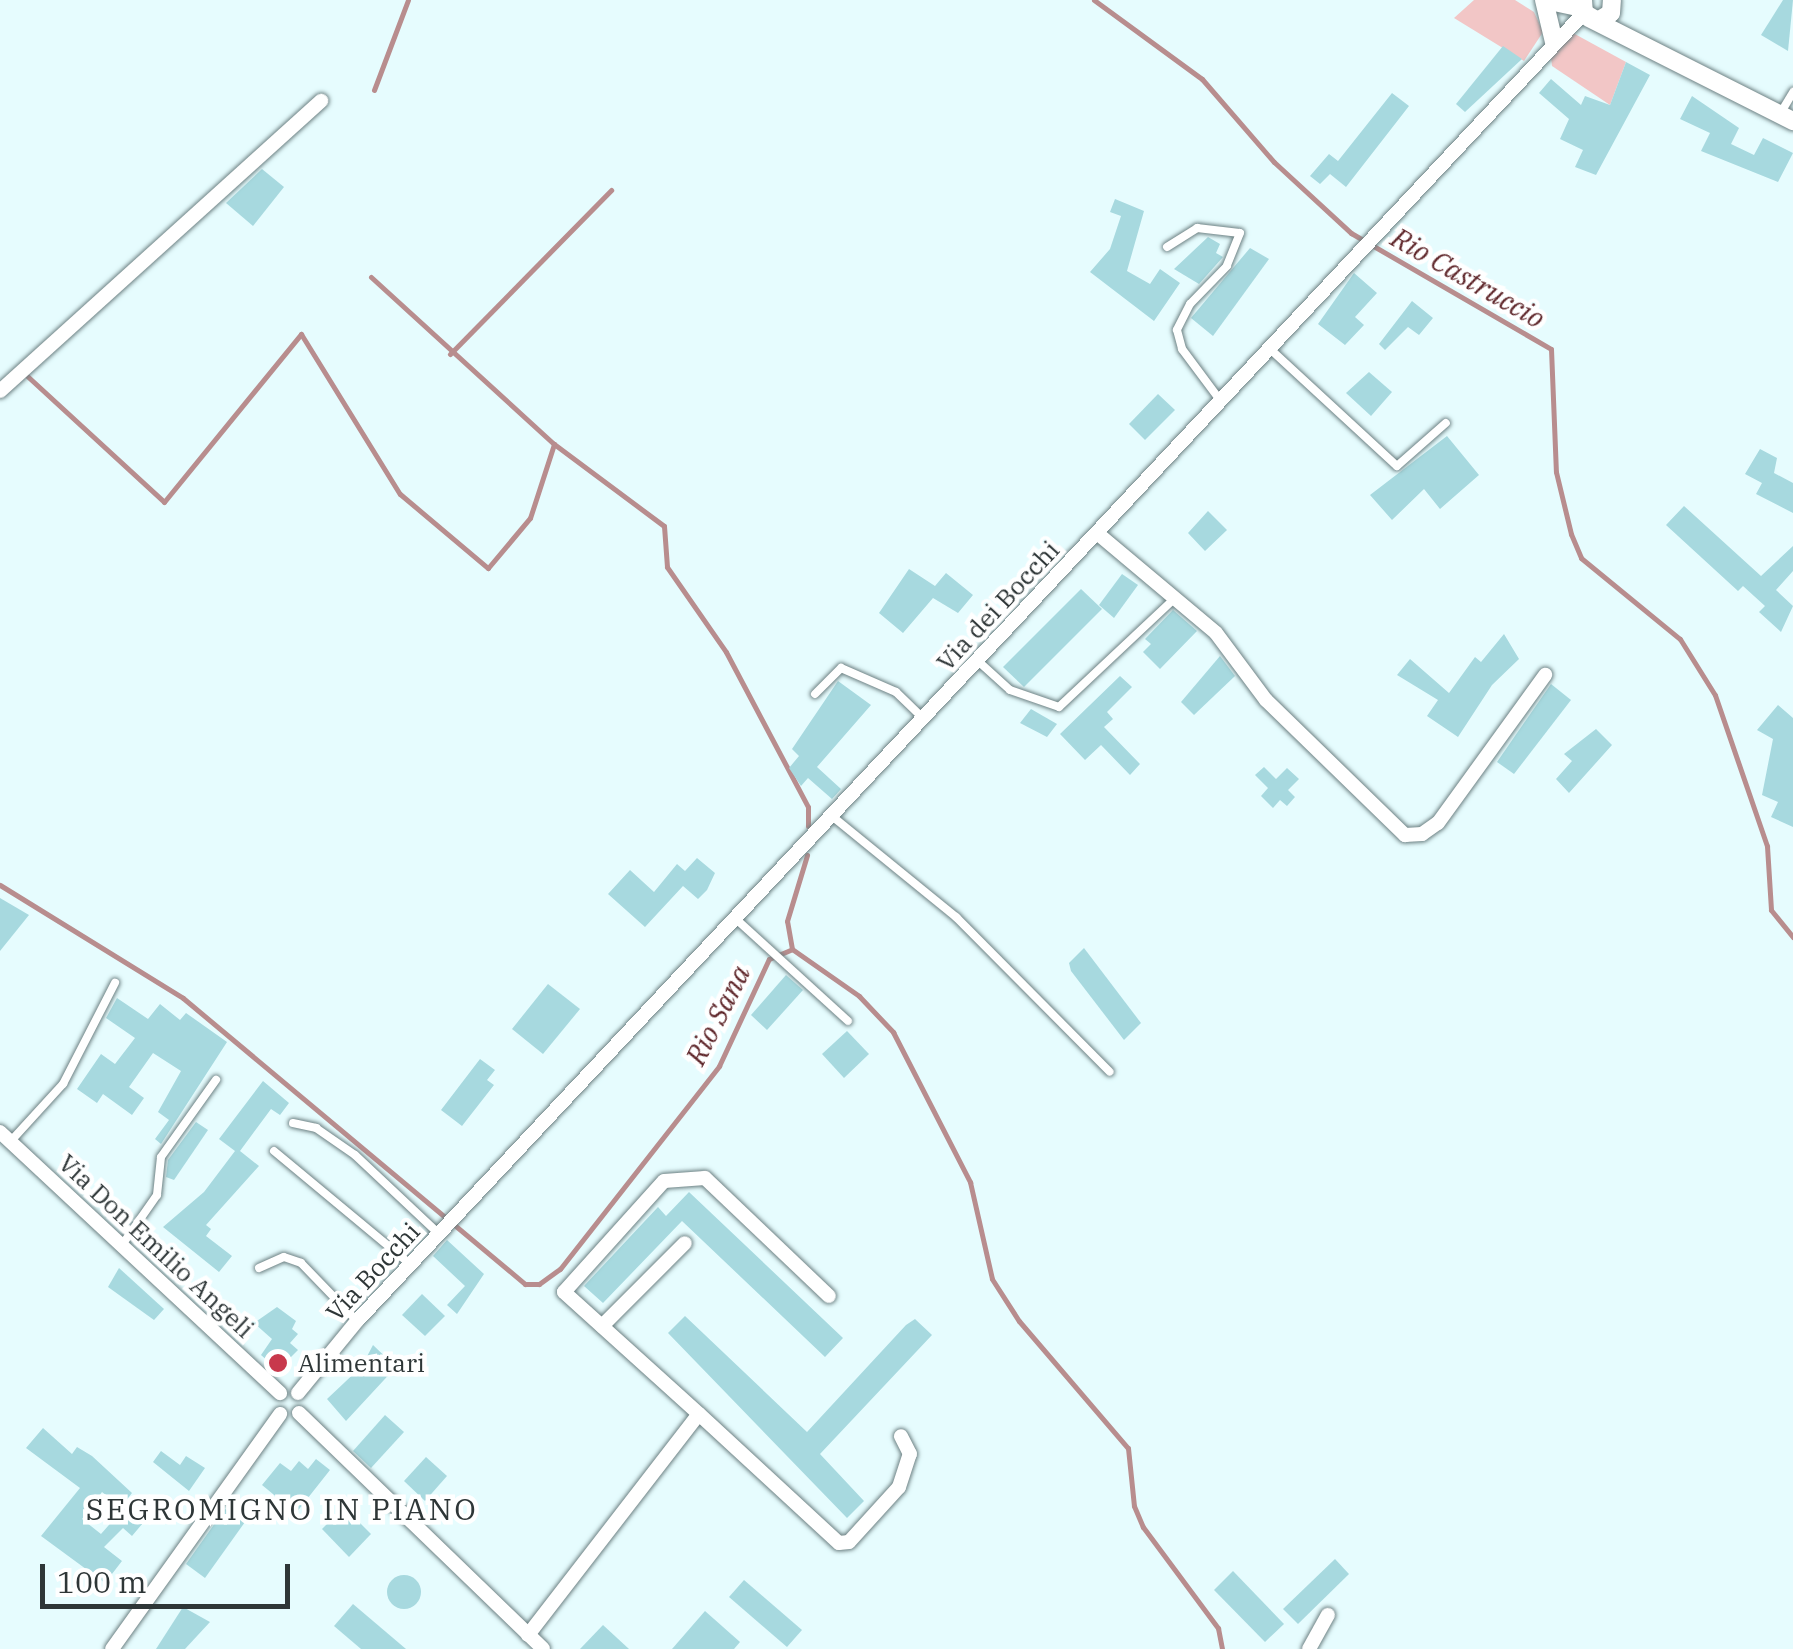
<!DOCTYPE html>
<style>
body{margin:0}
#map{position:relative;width:1793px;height:1649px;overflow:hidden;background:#e6fcfe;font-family:"IBM Plex Serif",serif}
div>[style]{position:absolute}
.green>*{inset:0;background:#f2c6c6}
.stream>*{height:5px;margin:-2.5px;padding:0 2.5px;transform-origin:2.5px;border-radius:2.5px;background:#b88d8e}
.building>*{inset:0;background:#a7d9df}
.round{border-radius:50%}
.roads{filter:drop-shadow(0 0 2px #6d8183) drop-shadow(0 0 2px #6d8183)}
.service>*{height:8px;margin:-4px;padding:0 4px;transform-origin:4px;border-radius:4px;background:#fff}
.minor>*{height:14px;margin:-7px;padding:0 7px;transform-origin:7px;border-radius:7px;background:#fff}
.tertiary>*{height:18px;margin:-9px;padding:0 9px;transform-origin:9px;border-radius:9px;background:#fff}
.dots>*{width:28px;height:28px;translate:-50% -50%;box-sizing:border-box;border:5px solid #fff;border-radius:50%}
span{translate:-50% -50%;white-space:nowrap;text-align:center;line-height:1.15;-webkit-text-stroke:9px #fff;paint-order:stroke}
.street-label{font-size:25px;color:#2e3637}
.poi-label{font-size:25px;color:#2e3637}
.left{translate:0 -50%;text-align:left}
.water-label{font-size:28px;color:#5f272b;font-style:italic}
.quarter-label{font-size:30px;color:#2e3637;letter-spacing:2.5px}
.scale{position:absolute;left:40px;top:1564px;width:250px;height:45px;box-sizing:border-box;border:5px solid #2e3637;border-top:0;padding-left:12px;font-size:30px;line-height:35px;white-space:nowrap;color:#2e3637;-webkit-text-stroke:8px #fff;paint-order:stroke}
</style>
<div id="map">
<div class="green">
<i style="clip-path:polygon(1474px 0,1515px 0,1534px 12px,1543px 32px,1524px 61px,1454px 18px)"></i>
<i style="clip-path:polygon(1573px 33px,1626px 62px,1610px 105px,1552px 66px,1551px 57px)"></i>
</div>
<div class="stream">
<i style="left:1094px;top:0;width:134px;rotate:36.2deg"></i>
<i style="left:1202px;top:79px;width:110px;rotate:49.1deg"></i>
<i style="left:1274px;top:162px;width:105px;rotate:42.7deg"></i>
<i style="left:1351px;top:233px;width:231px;rotate:30.1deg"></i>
<i style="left:1551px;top:349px;width:123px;rotate:87.7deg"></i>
<i style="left:1556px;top:472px;width:64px;rotate:76.4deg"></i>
<i style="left:1571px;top:534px;width:26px;rotate:67deg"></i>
<i style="left:1581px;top:558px;width:128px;rotate:39.3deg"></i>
<i style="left:1680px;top:639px;width:66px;rotate:58deg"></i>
<i style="left:1715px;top:695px;width:160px;rotate:71deg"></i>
<i style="left:1767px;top:846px;width:64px;rotate:86.4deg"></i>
<i style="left:1771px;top:910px;width:35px;rotate:51deg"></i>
<i style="left:374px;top:90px;width:96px;rotate:-69.3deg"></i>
<i style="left:371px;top:277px;width:248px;rotate:42.4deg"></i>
<i style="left:554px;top:444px;width:137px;rotate:36.7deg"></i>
<i style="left:664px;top:526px;width:41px;rotate:85.8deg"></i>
<i style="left:667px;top:567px;width:103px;rotate:55.2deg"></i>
<i style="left:726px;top:652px;width:175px;rotate:62.1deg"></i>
<i style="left:808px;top:807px;width:19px;rotate:90deg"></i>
<i style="left:450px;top:354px;width:230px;rotate:-45.5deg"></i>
<i style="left:25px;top:374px;width:189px;rotate:42.6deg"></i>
<i style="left:164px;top:502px;width:217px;rotate:-50.8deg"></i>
<i style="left:301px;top:334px;width:188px;rotate:58.3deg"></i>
<i style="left:400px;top:494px;width:115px;rotate:40.1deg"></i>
<i style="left:488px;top:568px;width:65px;rotate:-50deg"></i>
<i style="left:530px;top:518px;width:78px;rotate:-72deg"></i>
<i style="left:0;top:885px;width:215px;rotate:31.7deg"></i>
<i style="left:183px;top:998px;width:446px;rotate:39.9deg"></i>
<i style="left:525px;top:1284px;width:14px"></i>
<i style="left:539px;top:1284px;width:26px;rotate:-36deg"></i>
<i style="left:560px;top:1269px;width:258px;rotate:-51.9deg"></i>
<i style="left:719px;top:1066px;width:118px;rotate:-65deg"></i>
<i style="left:769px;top:959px;width:25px;rotate:-23deg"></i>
<i style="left:792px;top:949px;width:82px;rotate:35deg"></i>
<i style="left:859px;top:996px;width:50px;rotate:46.6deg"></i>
<i style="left:893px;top:1032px;width:169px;rotate:62.8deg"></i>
<i style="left:970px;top:1182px;width:99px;rotate:77.2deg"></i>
<i style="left:992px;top:1279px;width:50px;rotate:57.3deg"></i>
<i style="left:1019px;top:1321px;width:167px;rotate:49.4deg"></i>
<i style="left:1128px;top:1448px;width:58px;rotate:84.1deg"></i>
<i style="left:1134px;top:1506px;width:23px;rotate:67deg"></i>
<i style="left:1143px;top:1527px;width:126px;rotate:53.4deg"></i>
<i style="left:1218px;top:1628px;width:21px;rotate:79deg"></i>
<i style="left:792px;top:949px;width:28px;rotate:-100deg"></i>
<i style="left:787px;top:921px;width:69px;rotate:-73.1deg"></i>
</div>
<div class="building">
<i style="clip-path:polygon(1783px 0,1793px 0,1788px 51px,1761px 35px)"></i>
<i style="clip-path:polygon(1503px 46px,1522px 59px,1465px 112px,1456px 104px)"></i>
<i style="clip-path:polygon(1626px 62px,1650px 75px,1596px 175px,1575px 167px,1583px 150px,1560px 139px,1569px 119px,1539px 93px,1551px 79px,1581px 105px,1585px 96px,1610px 105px)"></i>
<i style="clip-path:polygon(1392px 93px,1409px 106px,1346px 187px,1330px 174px,1320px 184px,1310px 176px,1329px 154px,1338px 161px)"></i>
<i style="clip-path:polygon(1692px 96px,1739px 128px,1731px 144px,1754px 155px,1763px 138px,1793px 153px,1778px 182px,1701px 151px,1710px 133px,1680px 119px)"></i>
<i style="clip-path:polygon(262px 169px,284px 187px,253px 226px,226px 203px)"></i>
<i style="clip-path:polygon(1115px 199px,1144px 211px,1127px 271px,1150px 284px,1160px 269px,1180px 283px,1154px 321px,1090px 272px,1110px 249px,1121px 216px,1110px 212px)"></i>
<i style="clip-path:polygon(1208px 237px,1220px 244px,1216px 253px,1223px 257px,1199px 284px,1174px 269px)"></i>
<i style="clip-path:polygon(1250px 248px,1269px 259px,1213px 336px,1191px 318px)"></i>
<i style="clip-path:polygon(1354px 273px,1377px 293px,1355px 317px,1364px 325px,1345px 345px,1318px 324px)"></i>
<i style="clip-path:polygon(1412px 301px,1433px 318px,1419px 335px,1408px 327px,1385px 350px,1379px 344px)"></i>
<i style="clip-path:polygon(1369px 372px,1392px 392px,1371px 416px,1346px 393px)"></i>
<i style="clip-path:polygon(1158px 394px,1175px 410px,1145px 440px,1129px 424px)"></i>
<i style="clip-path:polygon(1447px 436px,1479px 475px,1440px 509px,1424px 489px,1392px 520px,1370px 495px)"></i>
<i style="clip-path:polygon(1760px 449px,1777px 458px,1774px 473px,1793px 483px,1793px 513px,1756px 494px,1762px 483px,1745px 474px)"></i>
<i style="clip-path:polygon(1684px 506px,1761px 576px,1793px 546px,1793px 571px,1776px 590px,1793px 606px,1781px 632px,1759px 612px,1765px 606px,1743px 586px,1738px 591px,1666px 525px)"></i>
<i style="clip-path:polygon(1208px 511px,1227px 530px,1205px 551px,1188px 533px)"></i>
<i style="clip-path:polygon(909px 569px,935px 586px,946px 573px,973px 595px,958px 613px,933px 598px,903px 633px,879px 613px)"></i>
<i style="clip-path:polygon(1122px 574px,1138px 585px,1114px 618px,1099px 605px)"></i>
<i style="clip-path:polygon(1081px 589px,1102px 609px,1024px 687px,1003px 667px)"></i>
<i style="clip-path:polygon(1173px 610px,1197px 631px,1160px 669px,1143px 652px,1151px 644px,1145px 639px)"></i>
<i style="clip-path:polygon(1504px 634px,1519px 659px,1492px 685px,1458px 737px,1427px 716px,1438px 700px,1397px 675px,1410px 659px,1449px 693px,1475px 657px,1481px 662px)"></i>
<i style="clip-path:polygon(1220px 656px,1235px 676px,1194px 715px,1181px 702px)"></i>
<i style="clip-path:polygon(1120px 676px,1132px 687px,1107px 712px,1113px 719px,1104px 727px,1140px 764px,1130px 775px,1101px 745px,1085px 760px,1060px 734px)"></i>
<i style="clip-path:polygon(838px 681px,871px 705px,817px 767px,841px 789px,832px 799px,808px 778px,801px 786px,789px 768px,799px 756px,792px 749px)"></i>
<i style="clip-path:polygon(1551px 684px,1571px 700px,1514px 774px,1497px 762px)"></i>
<i style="clip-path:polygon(1778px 705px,1793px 718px,1793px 827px,1771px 817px,1778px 802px,1762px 795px,1773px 739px,1757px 730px)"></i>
<i style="clip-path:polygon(1031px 709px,1057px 724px,1047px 737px,1020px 723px)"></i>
<i style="clip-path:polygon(1596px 729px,1612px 745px,1569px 793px,1556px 779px,1572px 761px,1564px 754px)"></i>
<i style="clip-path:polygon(1264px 767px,1276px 779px,1287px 768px,1299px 779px,1288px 790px,1295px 797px,1287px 806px,1280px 800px,1273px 808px,1261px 796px,1268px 788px,1255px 775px)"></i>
<i style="clip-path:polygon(697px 858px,715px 873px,707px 890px,698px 899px,683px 886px,645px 927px,608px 894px,630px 870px,654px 892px,677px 864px,685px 871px)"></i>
<i style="clip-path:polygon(0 898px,29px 915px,0 951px)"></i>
<i style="clip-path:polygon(1084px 948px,1141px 1023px,1124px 1040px,1071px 971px,1069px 963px)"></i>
<i style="clip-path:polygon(786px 975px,803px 990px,767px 1030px,751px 1015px)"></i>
<i style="clip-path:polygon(548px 984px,580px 1009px,543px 1054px,512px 1029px)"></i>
<i style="clip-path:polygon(117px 998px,148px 1019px,160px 1004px,180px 1020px,186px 1013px,227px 1042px,161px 1144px,155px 1139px,169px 1120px,158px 1112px,181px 1071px,153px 1053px,129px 1087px,144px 1098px,132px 1115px,103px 1094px,97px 1103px,77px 1089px,101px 1054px,115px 1064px,135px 1038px,106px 1018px)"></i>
<i style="clip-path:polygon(847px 1031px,869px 1054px,844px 1078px,822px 1054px)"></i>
<i style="clip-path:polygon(480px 1059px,495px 1070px,487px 1080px,494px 1085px,462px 1126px,441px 1110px)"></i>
<i style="clip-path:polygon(263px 1081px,289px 1103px,280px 1115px,271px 1109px,240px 1151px,259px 1166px,206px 1225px,211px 1229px,206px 1236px,232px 1256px,219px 1272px,163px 1227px,204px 1192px,235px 1151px,219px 1139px)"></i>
<i style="clip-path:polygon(196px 1122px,208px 1130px,174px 1180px,166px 1177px,168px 1160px)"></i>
<i style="clip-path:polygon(689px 1192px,843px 1338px,825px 1357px,682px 1221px,603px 1303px,584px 1286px,658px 1207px,666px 1216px)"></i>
<i style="clip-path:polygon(447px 1240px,484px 1274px,457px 1314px,447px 1305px,465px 1286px,433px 1256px)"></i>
<i style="clip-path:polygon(119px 1268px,164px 1309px,154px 1320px,108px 1287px)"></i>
<i style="clip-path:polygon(422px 1294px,445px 1316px,425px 1336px,402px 1315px)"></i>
<i style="clip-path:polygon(277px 1307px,296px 1321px,292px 1329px,298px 1334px,290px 1343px,298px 1350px,278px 1370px,261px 1355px,272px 1339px,254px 1323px)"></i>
<i style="clip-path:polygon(685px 1316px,807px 1432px,906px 1325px,915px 1319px,932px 1335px,820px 1454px,864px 1501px,847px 1518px,668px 1333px)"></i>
<i style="clip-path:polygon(373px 1345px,396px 1367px,346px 1421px,327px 1399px,362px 1366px)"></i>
<i style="clip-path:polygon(385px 1415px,404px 1432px,371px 1468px,353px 1451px)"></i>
<i style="clip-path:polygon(43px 1428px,72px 1454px,77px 1447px,92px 1456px,132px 1493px,121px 1507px,102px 1492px,82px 1519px,101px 1534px,130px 1501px,148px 1517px,132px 1536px,123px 1528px,104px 1547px,122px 1561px,105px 1583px,41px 1536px,80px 1488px,26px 1448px)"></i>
<i style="clip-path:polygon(161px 1451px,180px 1465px,186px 1456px,205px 1468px,189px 1491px,153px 1462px)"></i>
<i style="clip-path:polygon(426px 1457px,447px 1476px,425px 1501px,404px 1481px)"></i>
<i style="clip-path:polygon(316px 1459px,330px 1470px,296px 1513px,262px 1485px,280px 1463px,291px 1471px,299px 1461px,308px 1469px)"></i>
<i style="clip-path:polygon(344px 1507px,371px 1534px,349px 1557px,322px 1529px)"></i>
<i style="clip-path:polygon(225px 1509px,245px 1522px,205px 1578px,186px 1564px)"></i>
<i style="clip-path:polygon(1335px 1559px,1349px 1574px,1298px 1624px,1283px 1609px)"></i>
<i style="clip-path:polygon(1233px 1571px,1284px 1624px,1265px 1642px,1214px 1590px)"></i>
<i class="round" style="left:387px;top:1575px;width:34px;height:34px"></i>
<i style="clip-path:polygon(744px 1580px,802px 1630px,787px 1647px,729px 1597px)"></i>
<i style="clip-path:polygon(353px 1604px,406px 1649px,361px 1649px,334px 1626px)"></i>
<i style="clip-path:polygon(183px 1607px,210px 1622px,185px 1649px,156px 1649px)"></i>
<i style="clip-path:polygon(705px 1611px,740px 1642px,734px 1649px,672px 1649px)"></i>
<i style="clip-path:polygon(603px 1625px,629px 1649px,580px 1649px)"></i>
</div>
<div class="roads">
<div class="service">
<i style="left:1780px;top:114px;width:26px;rotate:-59deg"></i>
<i style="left:1167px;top:247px;width:36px;rotate:-32deg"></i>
<i style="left:1197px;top:228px;width:43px;rotate:6.6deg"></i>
<i style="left:1240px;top:233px;width:35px;rotate:112deg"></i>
<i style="left:1227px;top:266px;width:53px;rotate:134.2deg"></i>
<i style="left:1190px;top:304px;width:29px;rotate:117deg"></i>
<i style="left:1177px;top:330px;width:20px;rotate:75deg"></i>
<i style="left:1182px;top:349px;width:64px;rotate:53.3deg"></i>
<i style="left:1269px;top:348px;width:174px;rotate:42.7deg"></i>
<i style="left:1397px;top:466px;width:65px;rotate:-41.3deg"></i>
<i style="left:978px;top:661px;width:43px;rotate:42.2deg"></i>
<i style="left:1010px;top:690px;width:52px;rotate:19.1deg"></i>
<i style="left:1059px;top:707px;width:159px;rotate:-43.2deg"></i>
<i style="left:815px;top:694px;width:37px;rotate:-45deg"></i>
<i style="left:841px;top:668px;width:60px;rotate:23.6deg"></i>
<i style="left:896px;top:692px;width:39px;rotate:44deg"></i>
<i style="left:833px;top:817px;width:159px;rotate:39.1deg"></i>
<i style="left:956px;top:917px;width:218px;rotate:45.2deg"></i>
<i style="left:737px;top:920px;width:150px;rotate:42.3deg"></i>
<i style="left:293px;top:1123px;width:24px;rotate:12deg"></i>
<i style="left:316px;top:1128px;width:47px;rotate:34.7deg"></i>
<i style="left:355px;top:1155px;width:115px;rotate:43.2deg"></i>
<i style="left:10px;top:1142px;width:79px;rotate:-47.6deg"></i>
<i style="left:63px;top:1084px;width:114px;rotate:-62.8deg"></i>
<i style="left:274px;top:1151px;width:177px;rotate:39.7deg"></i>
<i style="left:122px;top:1245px;width:61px;rotate:-55deg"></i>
<i style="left:157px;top:1195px;width:38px;rotate:-84deg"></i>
<i style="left:161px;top:1157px;width:95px;rotate:-54.5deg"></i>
<i style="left:259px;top:1268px;width:27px;rotate:-24deg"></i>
<i style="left:284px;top:1257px;width:18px;rotate:19deg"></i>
<i style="left:301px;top:1263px;width:81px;rotate:46deg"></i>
</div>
<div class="minor">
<i style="left:0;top:391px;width:433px;rotate:-42.1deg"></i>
<i style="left:1097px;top:533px;width:155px;rotate:40deg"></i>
<i style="left:1216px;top:633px;width:84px;rotate:53.3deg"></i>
<i style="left:1266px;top:700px;width:194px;rotate:44.2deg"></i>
<i style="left:1405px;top:835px;width:17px;rotate:-3deg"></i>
<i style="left:1422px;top:834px;width:19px;rotate:-35deg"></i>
<i style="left:1438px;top:823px;width:183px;rotate:-54.1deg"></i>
<i style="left:0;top:1132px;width:383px;rotate:43deg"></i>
<i style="left:602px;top:1326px;width:117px;rotate:-45deg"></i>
<i style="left:298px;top:1393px;width:93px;rotate:-50.7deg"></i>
<i style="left:357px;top:1321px;width:1793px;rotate:-46.83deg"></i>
<i style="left:299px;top:1413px;width:339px;rotate:44deg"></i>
<i style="left:699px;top:1414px;width:182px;rotate:-137.9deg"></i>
<i style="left:564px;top:1292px;width:149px;rotate:-48deg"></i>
<i style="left:664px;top:1181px;width:41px;rotate:-4.2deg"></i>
<i style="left:705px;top:1178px;width:171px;rotate:43.6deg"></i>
<i style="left:528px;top:1635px;width:279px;rotate:-52.3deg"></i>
<i style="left:699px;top:1414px;width:190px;rotate:42.7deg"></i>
<i style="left:839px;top:1543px;width:10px;rotate:-6deg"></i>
<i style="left:849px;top:1542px;width:74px;rotate:-47.7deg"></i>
<i style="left:899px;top:1487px;width:35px;rotate:-72deg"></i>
<i style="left:910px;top:1454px;width:20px;rotate:-117deg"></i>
<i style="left:112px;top:1649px;width:289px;rotate:-54.4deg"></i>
<i style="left:1309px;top:1649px;width:39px;rotate:-61deg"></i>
</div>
<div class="tertiary">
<i style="left:1544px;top:0;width:43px;rotate:76.6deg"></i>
<i style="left:1545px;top:0;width:39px;rotate:12deg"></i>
<i style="left:1583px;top:0;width:13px;rotate:86deg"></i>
<i style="left:1584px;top:13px;width:16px;rotate:30deg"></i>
<i style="left:1598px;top:21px;width:15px;rotate:-32deg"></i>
<i style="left:1611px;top:13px;width:13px;rotate:-86deg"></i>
<i style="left:1589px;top:18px;width:229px;rotate:26.8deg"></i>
</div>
</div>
<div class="dots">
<i style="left:278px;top:1363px;background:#c8384c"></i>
</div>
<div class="street-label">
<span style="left:998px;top:606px;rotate:-47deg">Via dei Bocchi</span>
<span style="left:156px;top:1246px;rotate:43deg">Via Don Emilio Angeli</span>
<span style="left:373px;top:1272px;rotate:-47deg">Via Bocchi</span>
</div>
<div class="poi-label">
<span class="left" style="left:298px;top:1363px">Alimentari</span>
</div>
<div class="water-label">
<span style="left:1468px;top:278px;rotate:30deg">Rio Castruccio</span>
<span style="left:718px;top:1015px;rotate:-63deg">Rio Sana</span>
</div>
<div class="quarter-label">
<span style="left:282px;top:1509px">SEGROMIGNO IN PIANO</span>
</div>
<div class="scale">100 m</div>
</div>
